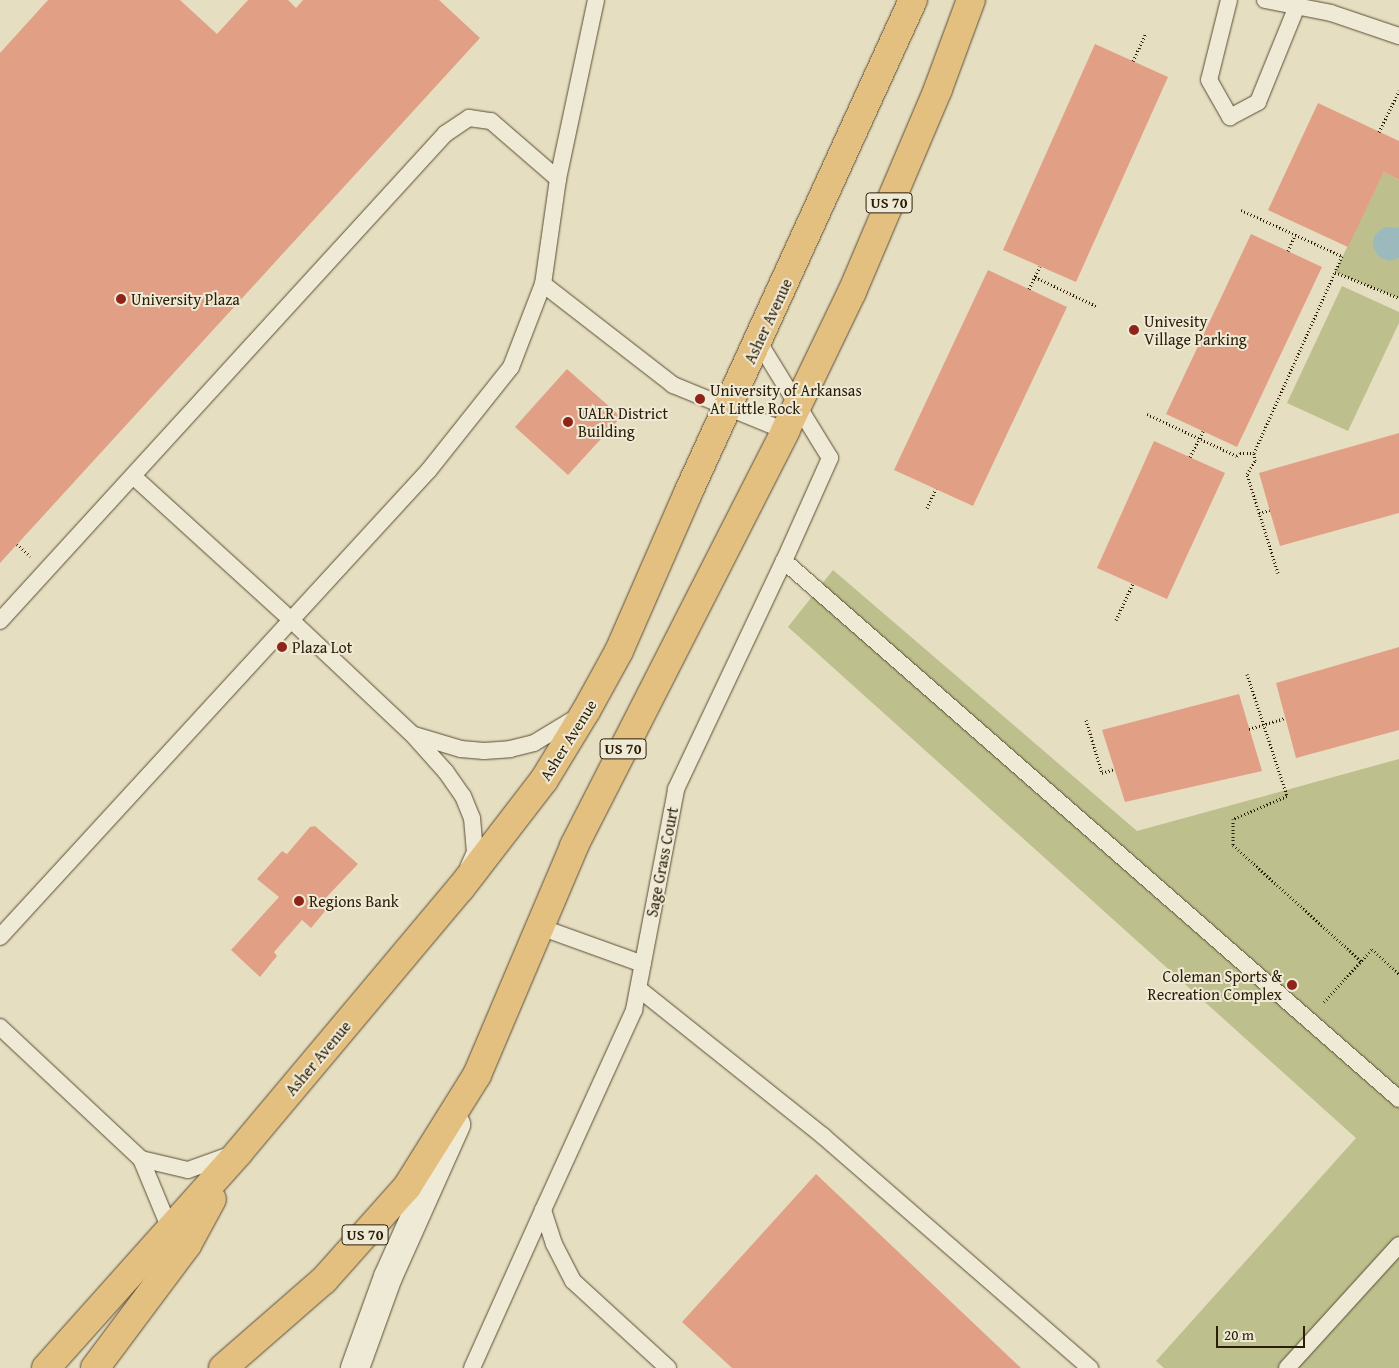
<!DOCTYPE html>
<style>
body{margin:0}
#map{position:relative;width:1399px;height:1368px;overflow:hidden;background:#e6dec0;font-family:"Gentium Book Plus",serif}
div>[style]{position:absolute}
.green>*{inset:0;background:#bdbf8d}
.water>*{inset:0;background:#9cb9bd}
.building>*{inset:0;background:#e1a085}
.path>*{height:3px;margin-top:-1.5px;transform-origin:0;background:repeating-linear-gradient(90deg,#2c1d07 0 1px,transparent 0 3.5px)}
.roads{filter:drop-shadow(0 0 1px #5a4d35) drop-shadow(0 0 1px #5a4d35)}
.service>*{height:16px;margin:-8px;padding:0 8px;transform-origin:8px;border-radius:8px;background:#efead6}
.secondary>*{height:28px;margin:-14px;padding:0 14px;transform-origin:14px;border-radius:14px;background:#efead6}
.primary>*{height:28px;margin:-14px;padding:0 14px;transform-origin:14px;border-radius:14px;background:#e3bf80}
.dots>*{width:14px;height:14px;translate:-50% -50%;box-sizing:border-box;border:2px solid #efead6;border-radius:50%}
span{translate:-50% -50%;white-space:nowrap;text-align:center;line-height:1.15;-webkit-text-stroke:4px #efead6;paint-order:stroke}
.shield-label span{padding:1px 4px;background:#efead6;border:1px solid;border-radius:4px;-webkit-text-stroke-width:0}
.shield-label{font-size:15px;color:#2c1d07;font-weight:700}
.poi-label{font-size:16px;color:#2c1d07}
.left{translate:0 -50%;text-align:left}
.right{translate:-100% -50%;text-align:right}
.street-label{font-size:16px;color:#2c1d07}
.scale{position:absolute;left:1216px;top:1326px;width:89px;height:22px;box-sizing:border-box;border:2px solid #2c1d07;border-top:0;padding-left:6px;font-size:15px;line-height:18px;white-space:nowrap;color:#2c1d07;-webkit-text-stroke:4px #efead6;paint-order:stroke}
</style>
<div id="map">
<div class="green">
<i style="clip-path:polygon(1384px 172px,1399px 180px,1399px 298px,1335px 272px)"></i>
<i style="clip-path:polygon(1342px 286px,1399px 312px,1399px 323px,1348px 431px,1287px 403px)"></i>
<i style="clip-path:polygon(833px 570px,1137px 831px,1399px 759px,1399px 1368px,1164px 1368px,1156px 1361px,1356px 1138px,788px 627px)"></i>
</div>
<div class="water">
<i style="clip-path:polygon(1389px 227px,1399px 228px,1399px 258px,1389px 261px,1379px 257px,1373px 247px,1374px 236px,1383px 228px)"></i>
</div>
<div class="building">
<i style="clip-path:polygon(48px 0,180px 0,217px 34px,248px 0,288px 0,296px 8px,303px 0,439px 0,480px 38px,0 563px,0 53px)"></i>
<i style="clip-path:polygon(1095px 44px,1168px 77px,1076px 282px,1003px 250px)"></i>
<i style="clip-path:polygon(1318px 103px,1399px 141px,1399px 180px,1384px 172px,1348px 247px,1268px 210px)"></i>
<i style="clip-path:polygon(1251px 234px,1322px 267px,1237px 447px,1166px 414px)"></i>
<i style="clip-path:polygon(988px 270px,1067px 307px,973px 506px,894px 470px)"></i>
<i style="clip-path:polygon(567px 369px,621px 417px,568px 475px,515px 427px)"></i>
<i style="clip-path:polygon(1399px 433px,1399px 513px,1280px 546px,1259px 473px)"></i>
<i style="clip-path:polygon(1154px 441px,1225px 473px,1167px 599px,1097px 568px)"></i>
<i style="clip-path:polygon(1399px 647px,1399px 730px,1296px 758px,1276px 683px)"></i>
<i style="clip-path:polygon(1239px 694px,1262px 771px,1125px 802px,1102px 730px)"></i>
<i style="clip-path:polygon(315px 826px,358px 864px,319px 905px,326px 910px,311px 928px,302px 920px,274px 952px,277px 956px,260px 977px,231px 950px,279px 897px,257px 879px,282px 851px,287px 854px,310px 827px)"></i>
<i style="clip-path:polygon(816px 1174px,1021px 1368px,732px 1368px,682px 1322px)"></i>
</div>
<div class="path">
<i style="left:1133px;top:61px;width:31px;rotate:-65deg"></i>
<i style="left:1379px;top:132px;width:46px;rotate:-64deg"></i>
<i style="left:1241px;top:210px;width:111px;rotate:24.5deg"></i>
<i style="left:1342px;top:256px;width:17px;rotate:114deg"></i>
<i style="left:1335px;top:272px;width:69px;rotate:22.1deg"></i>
<i style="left:1288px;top:251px;width:17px;rotate:-66deg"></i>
<i style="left:1035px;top:277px;width:68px;rotate:25.4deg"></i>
<i style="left:1029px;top:289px;width:25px;rotate:-64deg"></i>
<i style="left:1147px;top:414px;width:99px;rotate:25deg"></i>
<i style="left:1237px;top:456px;width:4px;rotate:-45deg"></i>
<i style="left:1240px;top:453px;width:14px"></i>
<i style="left:1190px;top:457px;width:29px;rotate:-63deg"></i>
<i style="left:927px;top:508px;width:21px;rotate:-65deg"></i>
<i style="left:1259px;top:513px;width:11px;rotate:-15deg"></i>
<i style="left:17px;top:544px;width:18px;rotate:43deg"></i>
<i style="left:1278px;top:573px;width:104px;rotate:-107.4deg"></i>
<i style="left:1247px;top:474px;width:15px;rotate:-58deg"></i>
<i style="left:1255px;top:461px;width:8px;rotate:-97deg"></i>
<i style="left:1254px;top:453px;width:198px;rotate:-65.9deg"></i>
<i style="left:1116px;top:620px;width:40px;rotate:-65deg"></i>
<i style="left:1247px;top:674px;width:128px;rotate:71.8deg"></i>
<i style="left:1287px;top:796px;width:59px;rotate:156.9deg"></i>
<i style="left:1233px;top:819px;width:26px;rotate:90deg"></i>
<i style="left:1233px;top:845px;width:173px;rotate:42.2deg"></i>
<i style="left:1086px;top:720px;width:55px;rotate:73.2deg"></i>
<i style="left:1102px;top:773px;width:13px;rotate:-18deg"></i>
<i style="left:1249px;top:729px;width:38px;rotate:-17deg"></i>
<i style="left:1324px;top:1002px;width:72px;rotate:-47.8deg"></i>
<i style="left:1372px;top:949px;width:37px;rotate:43deg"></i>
</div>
<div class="roads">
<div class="service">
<i style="left:596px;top:0;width:183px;rotate:102deg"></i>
<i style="left:558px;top:179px;width:106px;rotate:98.1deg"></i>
<i style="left:543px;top:284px;width:165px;rotate:37.8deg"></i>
<i style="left:673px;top:385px;width:121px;rotate:22.3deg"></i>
<i style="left:1229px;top:0;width:82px;rotate:104deg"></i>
<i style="left:1209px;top:80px;width:43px;rotate:60.4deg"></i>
<i style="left:1230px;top:117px;width:32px;rotate:-28deg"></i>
<i style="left:1258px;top:102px;width:104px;rotate:-67.9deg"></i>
<i style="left:1265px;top:0;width:67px;rotate:11.1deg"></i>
<i style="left:1331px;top:13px;width:72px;rotate:18.7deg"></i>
<i style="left:133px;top:476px;width:214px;rotate:42.3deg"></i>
<i style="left:291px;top:620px;width:166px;rotate:43.3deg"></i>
<i style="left:412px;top:734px;width:51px;rotate:48.2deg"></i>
<i style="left:446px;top:772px;width:29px;rotate:55deg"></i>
<i style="left:463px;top:796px;width:24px;rotate:68deg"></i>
<i style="left:472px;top:818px;width:34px;rotate:85deg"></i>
<i style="left:475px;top:852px;width:17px;rotate:114deg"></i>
<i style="left:784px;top:561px;width:817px;rotate:41.18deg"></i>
<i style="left:0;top:621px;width:660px;rotate:-47.58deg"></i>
<i style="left:445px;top:134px;width:29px;rotate:-34deg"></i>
<i style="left:469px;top:118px;width:22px;rotate:8deg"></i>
<i style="left:491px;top:121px;width:89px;rotate:40.9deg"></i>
<i style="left:414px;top:735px;width:49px;rotate:16.6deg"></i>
<i style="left:461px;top:749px;width:23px;rotate:5deg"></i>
<i style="left:484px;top:751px;width:26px;rotate:-4deg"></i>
<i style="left:510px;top:749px;width:25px;rotate:-14deg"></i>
<i style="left:534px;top:743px;width:52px;rotate:-31deg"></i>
<i style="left:540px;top:927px;width:109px;rotate:19.8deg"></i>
<i style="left:0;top:937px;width:634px;rotate:-47.43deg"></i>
<i style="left:429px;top:470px;width:132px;rotate:-51.5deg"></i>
<i style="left:511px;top:367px;width:89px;rotate:-68.9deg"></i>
<i style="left:639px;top:989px;width:236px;rotate:38.6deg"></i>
<i style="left:823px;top:1136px;width:354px;rotate:41deg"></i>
<i style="left:0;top:1027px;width:193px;rotate:43.1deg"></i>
<i style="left:141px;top:1159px;width:76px;rotate:67.5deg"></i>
<i style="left:141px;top:1159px;width:48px;rotate:13.2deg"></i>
<i style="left:188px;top:1170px;width:48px;rotate:-19.6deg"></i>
<i style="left:472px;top:1368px;width:173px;rotate:-65.8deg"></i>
<i style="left:668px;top:1368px;width:129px;rotate:-137.5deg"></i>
<i style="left:573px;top:1281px;width:42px;rotate:-117.2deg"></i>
<i style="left:554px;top:1244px;width:36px;rotate:-108deg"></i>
<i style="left:543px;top:1210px;width:220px;rotate:-65.5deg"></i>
<i style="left:634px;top:1010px;width:225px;rotate:-79.2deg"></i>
<i style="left:676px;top:789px;width:252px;rotate:-64.7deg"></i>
<i style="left:784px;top:561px;width:113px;rotate:-65.9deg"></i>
<i style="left:830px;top:458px;width:137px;rotate:-121.6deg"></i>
<i style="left:1287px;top:1368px;width:166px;rotate:-47.7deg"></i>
</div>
<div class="secondary">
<i style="left:355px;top:1368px;width:97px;rotate:-70.1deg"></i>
<i style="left:388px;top:1277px;width:167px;rotate:-65.9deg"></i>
</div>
<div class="primary">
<i style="left:46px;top:1368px;width:290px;rotate:-48.2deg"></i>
<i style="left:239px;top:1152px;width:344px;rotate:-50deg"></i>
<i style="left:460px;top:889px;width:138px;rotate:-52.4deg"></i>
<i style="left:544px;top:780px;width:81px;rotate:-58.7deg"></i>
<i style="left:586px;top:711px;width:68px;rotate:-61.2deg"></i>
<i style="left:619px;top:651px;width:172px;rotate:-66.4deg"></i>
<i style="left:688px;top:493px;width:542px;rotate:-65.47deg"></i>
<i style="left:95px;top:1368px;width:154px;rotate:-53.2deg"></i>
<i style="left:187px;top:1245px;width:52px;rotate:-61.5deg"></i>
<i style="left:223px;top:1368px;width:134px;rotate:-41.1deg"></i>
<i style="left:324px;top:1280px;width:125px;rotate:-48.3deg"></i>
<i style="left:407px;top:1187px;width:132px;rotate:-58deg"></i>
<i style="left:477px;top:1075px;width:249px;rotate:-67deg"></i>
<i style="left:574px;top:846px;width:466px;rotate:-63deg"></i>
<i style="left:785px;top:431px;width:154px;rotate:-64.3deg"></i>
<i style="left:852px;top:292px;width:220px;rotate:-67deg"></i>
<i style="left:938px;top:89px;width:95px;rotate:-69.7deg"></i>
</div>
</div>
<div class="dots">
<i style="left:121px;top:299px;background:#8f2418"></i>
<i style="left:1134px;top:330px;background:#8f2418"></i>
<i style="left:700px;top:399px;background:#8f2418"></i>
<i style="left:568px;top:422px;background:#8f2418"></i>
<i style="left:282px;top:647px;background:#8f2418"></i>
<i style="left:299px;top:901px;background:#8f2418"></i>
<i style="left:1292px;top:985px;background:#8f2418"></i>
</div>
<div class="shield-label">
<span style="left:889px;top:203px">US 70</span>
<span style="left:623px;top:749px">US 70</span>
<span style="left:365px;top:1235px">US 70</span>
</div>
<div class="poi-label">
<span class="left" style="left:131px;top:299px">University Plaza</span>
<span class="left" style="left:1144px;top:330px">Univesity<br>Village Parking</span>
<span class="left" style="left:710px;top:399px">University of Arkansas<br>At Little Rock</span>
<span class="left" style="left:578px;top:422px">UALR District<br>Building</span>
<span class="left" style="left:292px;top:647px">Plaza Lot</span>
<span class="left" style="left:309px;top:901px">Regions Bank</span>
<span class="right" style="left:1282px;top:985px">Coleman Sports &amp;<br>Recreation Complex</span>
</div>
<div class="street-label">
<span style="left:768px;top:321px;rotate:-65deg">Asher Avenue</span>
<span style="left:568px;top:740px;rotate:-58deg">Asher Avenue</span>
<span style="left:662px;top:862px;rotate:-79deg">Sage Grass Court</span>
<span style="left:318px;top:1058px;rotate:-50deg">Asher Avenue</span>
</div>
<div class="scale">20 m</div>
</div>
